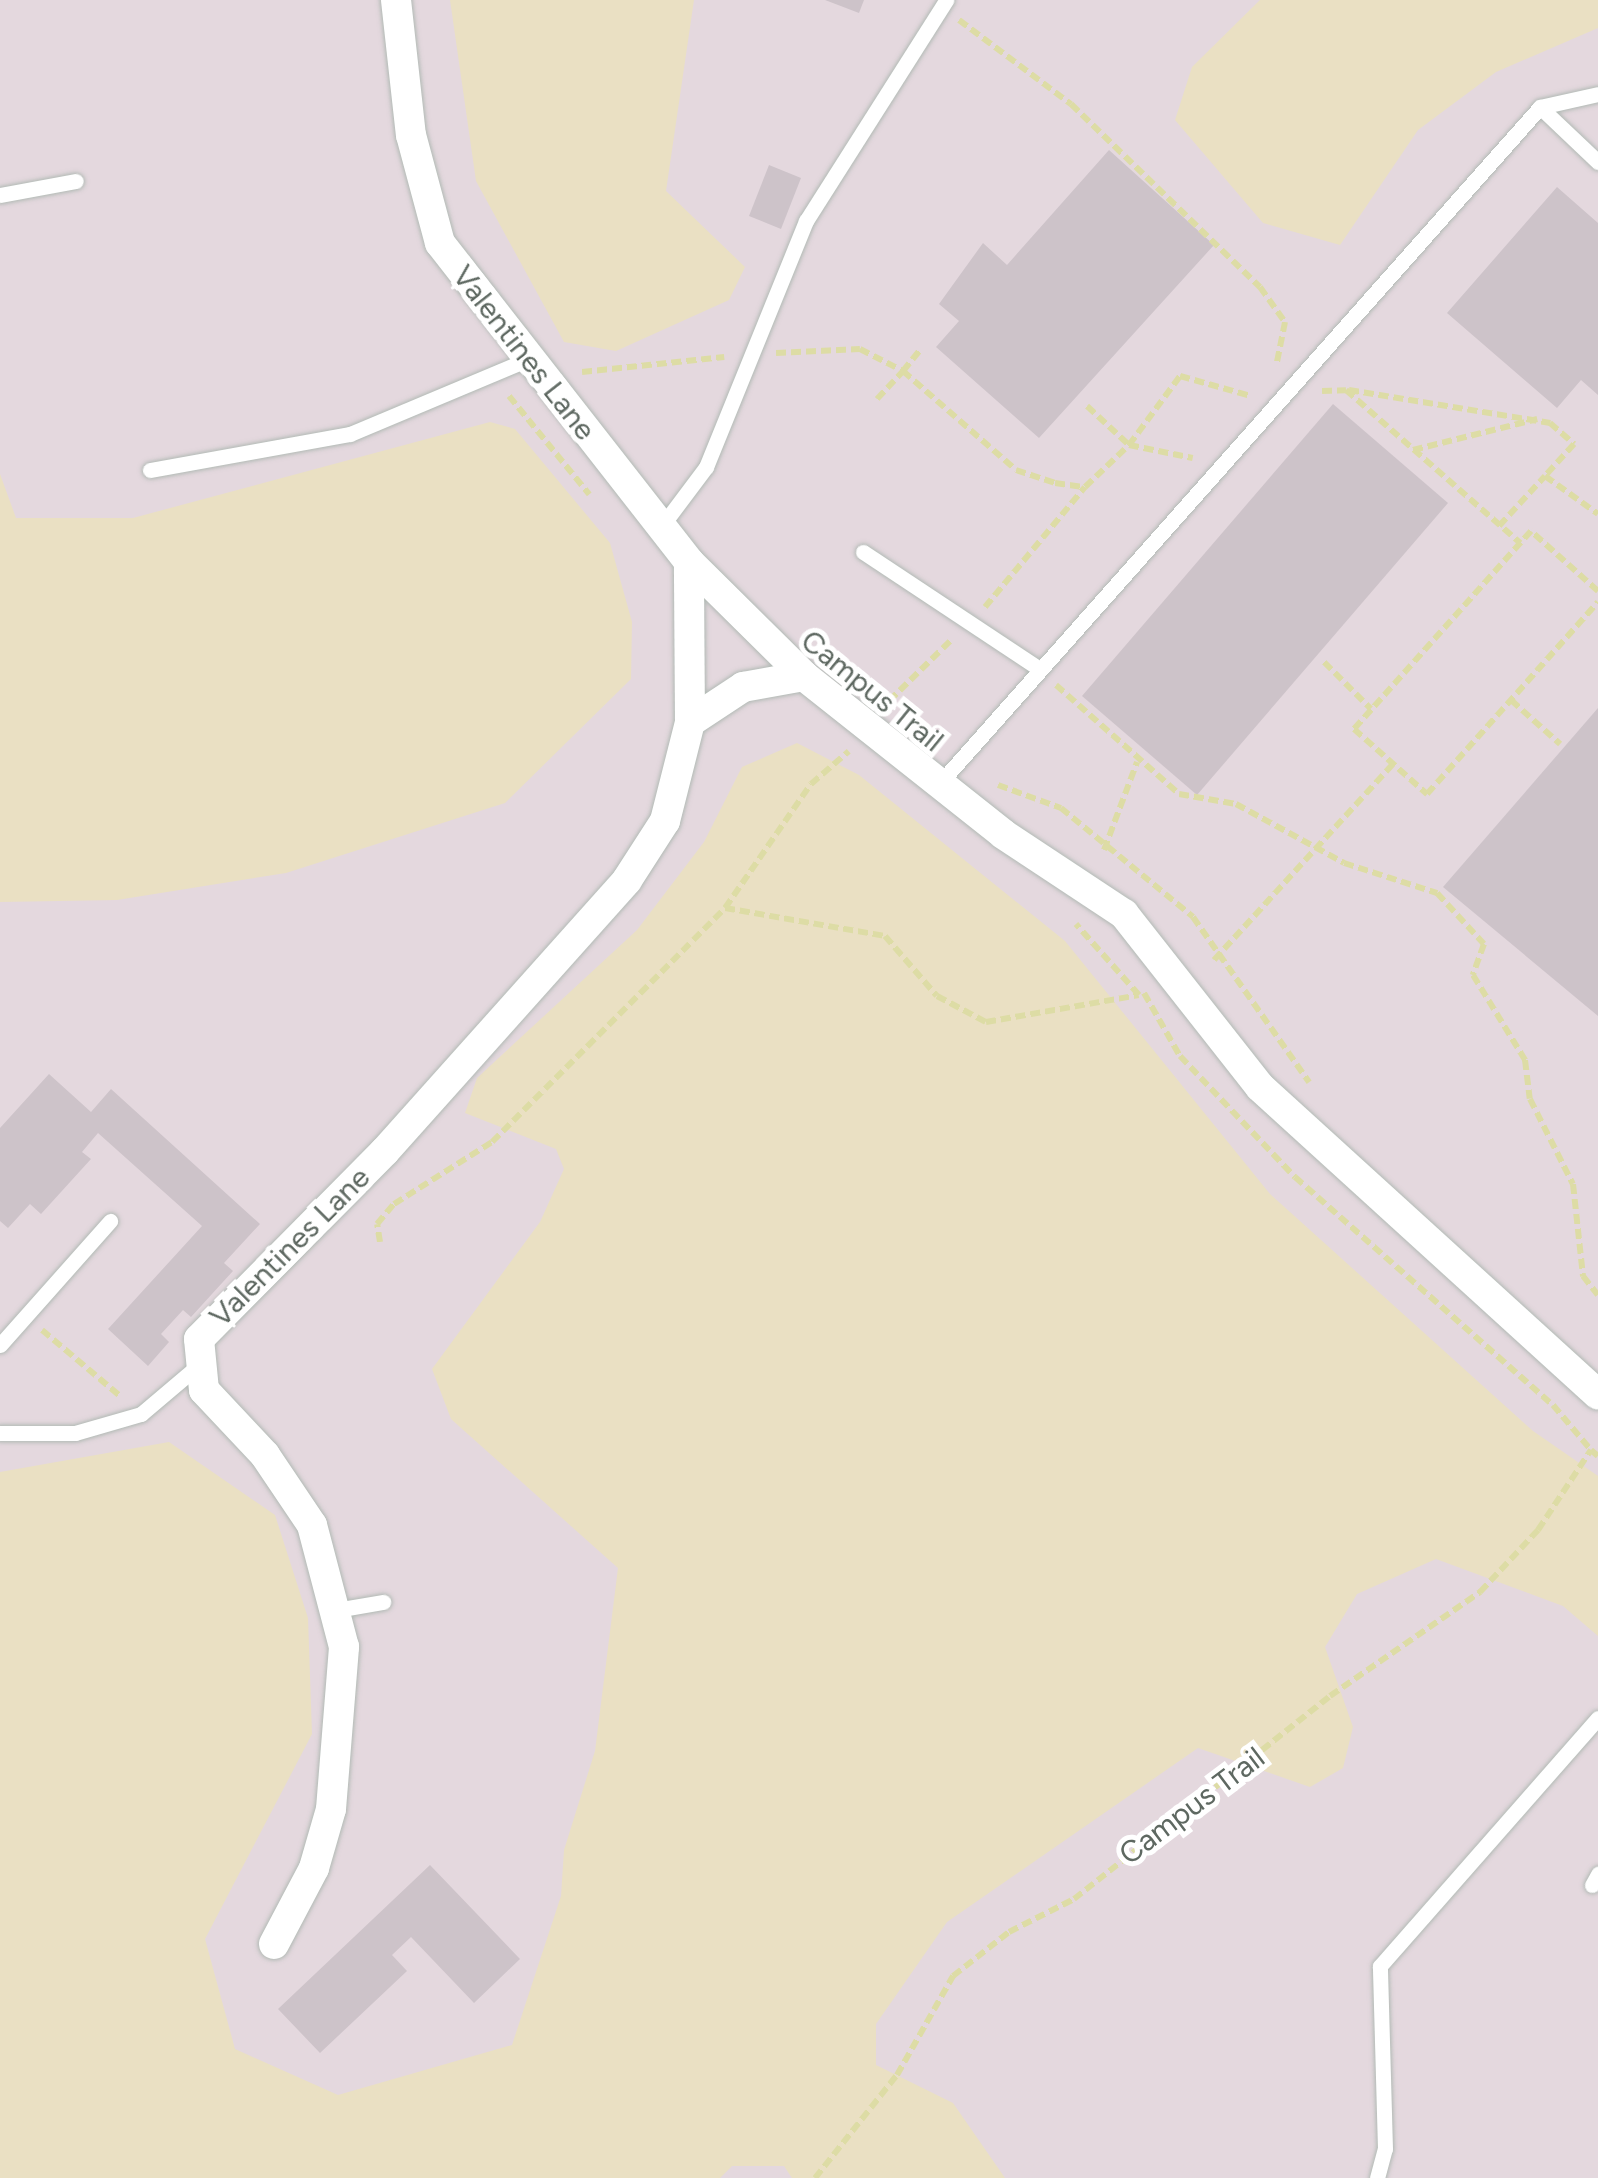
<!DOCTYPE html>
<style>
body{margin:0}
#map{position:relative;width:1598px;height:2178px;overflow:hidden;background:#f1e7ec;font-family:Figtree,sans-serif}
div>[style]{position:absolute}
.education>*{inset:0;background:#e4d8de}
.green>*{inset:0;background:#eae0c3}
.building>*{inset:0;background:#cdc3c9}
.path>*{height:6px;margin-top:-3px;transform-origin:0;background:repeating-linear-gradient(90deg,#dddca5 0 10px,transparent 0 15px)}
.roads{filter:drop-shadow(0 0 2px #b2bab5) drop-shadow(0 0 2px #b2bab5)}
.service>*{height:15px;margin:-7.5px;padding:0 7.5px;transform-origin:7.5px;border-radius:7.5px;background:#fff}
.minor>*{height:30px;margin:-15px;padding:0 15px;transform-origin:15px;border-radius:15px;background:#fff}
span{translate:-50% -50%;white-space:nowrap;text-align:center;line-height:1.15;-webkit-text-stroke:10px #fff;paint-order:stroke}
.street-label{font-size:30px;color:#5e6861}
</style>
<div id="map">
<div class="education">
<i style="clip-path:polygon(0 0,1598px 0,1598px 2178px,0 2178px)"></i>
</div>
<div class="green">
<i style="clip-path:polygon(450px 0,694px 0,666px 191px,745px 267px,729px 300px,616px 351px,564px 342px,476px 181px)"></i>
<i style="clip-path:polygon(1260px 0,1598px 0,1598px 28px,1496px 72px,1418px 130px,1340px 245px,1263px 223px,1175px 120px,1192px 67px)"></i>
<i style="clip-path:polygon(490px 422px,515px 429px,610px 543px,632px 622px,631px 679px,505px 803px,286px 873px,117px 900px,0 902px,0 474px,16px 518px,133px 518px)"></i>
<i style="clip-path:polygon(797px 743px,859px 775px,1065px 941px,1270px 1194px,1533px 1431px,1598px 1476px,1598px 1636px,1563px 1606px,1436px 1559px,1357px 1594px,1325px 1647px,1353px 1727px,1343px 1768px,1310px 1787px,1198px 1748px,947px 1922px,876px 2024px,876px 2065px,953px 2103px,1005px 2178px,792px 2178px,784px 2166px,732px 2166px,720px 2178px,0 2178px,0 1472px,169px 1442px,275px 1515px,308px 1618px,312px 1734px,205px 1939px,235px 2049px,338px 2095px,512px 2045px,561px 1896px,564px 1850px,595px 1751px,618px 1568px,451px 1419px,432px 1369px,540px 1222px,564px 1169px,556px 1149px,465px 1113px,477px 1078px,637px 930px,704px 842px,742px 767px)"></i>
</div>
<div class="building">
<i style="clip-path:polygon(825px 0,864px 0,859px 13px)"></i>
<i style="clip-path:polygon(1109px 150px,1214px 245px,1039px 438px,936px 347px,959px 321px,939px 304px,983px 243px,1007px 265px)"></i>
<i style="clip-path:polygon(769px 165px,801px 178px,781px 229px,749px 216px)"></i>
<i style="clip-path:polygon(1557px 187px,1598px 223px,1598px 395px,1581px 380px,1557px 408px,1447px 313px)"></i>
<i style="clip-path:polygon(1333px 404px,1448px 503px,1197px 795px,1082px 696px)"></i>
<i style="clip-path:polygon(1598px 708px,1598px 1016px,1443px 887px)"></i>
<i style="clip-path:polygon(49px 1074px,91px 1112px,111px 1089px,260px 1224px,224px 1263px,233px 1271px,191px 1317px,183px 1310px,161px 1334px,169px 1342px,148px 1366px,108px 1329px,202px 1226px,98px 1133px,82px 1152px,91px 1159px,41px 1214px,30px 1204px,8px 1228px,0 1221px,0 1128px)"></i>
<i style="clip-path:polygon(430px 1865px,520px 1959px,474px 2003px,411px 1937px,392px 1955px,407px 1971px,320px 2053px,278px 2009px)"></i>
</div>
<div class="path">
<i style="left:959px;top:20px;width:140px;rotate:36.9deg"></i>
<i style="left:1071px;top:104px;width:263px;rotate:44.1deg"></i>
<i style="left:1260px;top:287px;width:43px;rotate:54.5deg"></i>
<i style="left:1285px;top:322px;width:41px;rotate:101.3deg"></i>
<i style="left:776px;top:353px;width:84px;rotate:-2.7deg"></i>
<i style="left:860px;top:349px;width:48px;rotate:27.1deg"></i>
<i style="left:903px;top:371px;width:28px;rotate:-51deg"></i>
<i style="left:582px;top:372px;width:143px;rotate:-6deg"></i>
<i style="left:1349px;top:390px;width:204px;rotate:9.3deg"></i>
<i style="left:1550px;top:423px;width:32px;rotate:41deg"></i>
<i style="left:1574px;top:444px;width:43px;rotate:132.2deg"></i>
<i style="left:1545px;top:476px;width:65px;rotate:35.6deg"></i>
<i style="left:1322px;top:391px;width:24px;rotate:-2deg"></i>
<i style="left:1346px;top:390px;width:232px;rotate:41.3deg"></i>
<i style="left:509px;top:396px;width:127px;rotate:50.8deg"></i>
<i style="left:877px;top:399px;width:38px;rotate:-47deg"></i>
<i style="left:903px;top:371px;width:150px;rotate:41.2deg"></i>
<i style="left:1016px;top:470px;width:41px;rotate:18.4deg"></i>
<i style="left:1055px;top:483px;width:30px;rotate:8deg"></i>
<i style="left:1085px;top:487px;width:61px;rotate:-43.7deg"></i>
<i style="left:1129px;top:445px;width:65px;rotate:11.5deg"></i>
<i style="left:1087px;top:406px;width:57px;rotate:42.9deg"></i>
<i style="left:1129px;top:445px;width:86px;rotate:-53.5deg"></i>
<i style="left:1180px;top:376px;width:74px;rotate:15.7deg"></i>
<i style="left:1413px;top:450px;width:128px;rotate:-14deg"></i>
<i style="left:1499px;top:526px;width:68px;rotate:-47.4deg"></i>
<i style="left:1598px;top:591px;width:90px;rotate:-138.2deg"></i>
<i style="left:1531px;top:531px;width:266px;rotate:131.8deg"></i>
<i style="left:1354px;top:729px;width:98px;rotate:41.7deg"></i>
<i style="left:1427px;top:794px;width:257px;rotate:-48.3deg"></i>
<i style="left:985px;top:607px;width:156px;rotate:-50.2deg"></i>
<i style="left:1324px;top:662px;width:66px;rotate:45deg"></i>
<i style="left:1056px;top:685px;width:164px;rotate:41.5deg"></i>
<i style="left:1179px;top:794px;width:58px;rotate:10deg"></i>
<i style="left:1236px;top:804px;width:123px;rotate:28.6deg"></i>
<i style="left:1344px;top:863px;width:98px;rotate:17.9deg"></i>
<i style="left:1437px;top:893px;width:69px;rotate:47.3deg"></i>
<i style="left:1484px;top:944px;width:33px;rotate:110deg"></i>
<i style="left:1473px;top:975px;width:100px;rotate:58.5deg"></i>
<i style="left:1525px;top:1060px;width:39px;rotate:83deg"></i>
<i style="left:1530px;top:1099px;width:95px;rotate:63.2deg"></i>
<i style="left:1573px;top:1184px;width:93px;rotate:83.8deg"></i>
<i style="left:1583px;top:1276px;width:24px;rotate:52deg"></i>
<i style="left:1511px;top:700px;width:66px;rotate:41.9deg"></i>
<i style="left:889px;top:701px;width:87px;rotate:-44.5deg"></i>
<i style="left:998px;top:785px;width:67px;rotate:20.1deg"></i>
<i style="left:1061px;top:808px;width:171px;rotate:39.5deg"></i>
<i style="left:1193px;top:917px;width:202px;rotate:54.9deg"></i>
<i style="left:1104px;top:850px;width:94px;rotate:-69.4deg"></i>
<i style="left:725px;top:908px;width:162px;rotate:9.9deg"></i>
<i style="left:885px;top:936px;width:79px;rotate:49.1deg"></i>
<i style="left:937px;top:996px;width:55px;rotate:28deg"></i>
<i style="left:986px;top:1022px;width:155px;rotate:-10deg"></i>
<i style="left:1139px;top:995px;width:95px;rotate:-131.6deg"></i>
<i style="left:1214px;top:960px;width:265px;rotate:-47.6deg"></i>
<i style="left:1144px;top:993px;width:73px;rotate:60.3deg"></i>
<i style="left:1180px;top:1056px;width:167px;rotate:46.5deg"></i>
<i style="left:1295px;top:1177px;width:344px;rotate:41.5deg"></i>
<i style="left:1553px;top:1405px;width:59px;rotate:49.8deg"></i>
<i style="left:380px;top:1242px;width:18px;rotate:-99deg"></i>
<i style="left:377px;top:1224px;width:26px;rotate:-50deg"></i>
<i style="left:394px;top:1204px;width:116px;rotate:-32.3deg"></i>
<i style="left:492px;top:1142px;width:330px;rotate:-45.1deg"></i>
<i style="left:725px;top:908px;width:151px;rotate:-55.3deg"></i>
<i style="left:811px;top:784px;width:50px;rotate:-41deg"></i>
<i style="left:42px;top:1330px;width:102px;rotate:40.2deg"></i>
<i style="left:815px;top:2178px;width:132px;rotate:-51.5deg"></i>
<i style="left:897px;top:2075px;width:114px;rotate:-60.5deg"></i>
<i style="left:953px;top:1976px;width:71px;rotate:-38.2deg"></i>
<i style="left:1009px;top:1932px;width:73px;rotate:-26.9deg"></i>
<i style="left:1074px;top:1899px;width:327px;rotate:-38.4deg"></i>
<i style="left:1330px;top:1696px;width:183px;rotate:-34.7deg"></i>
<i style="left:1480px;top:1592px;width:85px;rotate:-46.9deg"></i>
<i style="left:1538px;top:1530px;width:96px;rotate:-56.5deg"></i>
<i style="left:1591px;top:1450px;width:9px;rotate:41deg"></i>
</div>
<div class="roads">
<div class="service">
<i style="left:1540px;top:107px;width:80px;rotate:43.5deg"></i>
<i style="left:0;top:195px;width:77px;rotate:-10.4deg"></i>
<i style="left:150px;top:470px;width:203px;rotate:-10.2deg"></i>
<i style="left:350px;top:434px;width:191px;rotate:-22.8deg"></i>
<i style="left:661px;top:527px;width:75px;rotate:-53.1deg"></i>
<i style="left:706px;top:467px;width:266px;rotate:-67.9deg"></i>
<i style="left:806px;top:221px;width:262px;rotate:-57.6deg"></i>
<i style="left:863px;top:552px;width:212px;rotate:33.5deg"></i>
<i style="left:939px;top:784px;width:905px;rotate:-48.4deg"></i>
<i style="left:1540px;top:107px;width:59px;rotate:-12.6deg"></i>
<i style="left:0;top:1345px;width:166px;rotate:-48.4deg"></i>
<i style="left:0;top:1433px;width:75px"></i>
<i style="left:75px;top:1433px;width:69px;rotate:-16.1deg"></i>
<i style="left:141px;top:1414px;width:77px;rotate:-40.3deg"></i>
<i style="left:336px;top:1610px;width:48px;rotate:-9.7deg"></i>
<i style="left:1592px;top:1885px;width:13px;rotate:-61deg"></i>
<i style="left:1377px;top:2178px;width:30px;rotate:-75deg"></i>
<i style="left:1385px;top:2149px;width:183px;rotate:-91.6deg"></i>
<i style="left:1380px;top:1966px;width:330px;rotate:-48.7deg"></i>
</div>
<div class="minor">
<i style="left:396px;top:0;width:136px;rotate:83.7deg"></i>
<i style="left:411px;top:135px;width:112px;rotate:75deg"></i>
<i style="left:440px;top:243px;width:405px;rotate:52deg"></i>
<i style="left:689px;top:562px;width:162px;rotate:44.7deg"></i>
<i style="left:804px;top:676px;width:254px;rotate:38.4deg"></i>
<i style="left:1003px;top:834px;width:145px;rotate:33.5deg"></i>
<i style="left:1124px;top:914px;width:220px;rotate:51.8deg"></i>
<i style="left:1260px;top:1087px;width:457px;rotate:42.3deg"></i>
<i style="left:690px;top:722px;width:64px;rotate:-33.4deg"></i>
<i style="left:743px;top:687px;width:62px;rotate:-10.2deg"></i>
<i style="left:274px;top:1944px;width:86px;rotate:-62.2deg"></i>
<i style="left:314px;top:1868px;width:61px;rotate:-73.9deg"></i>
<i style="left:331px;top:1809px;width:163px;rotate:-85.4deg"></i>
<i style="left:344px;top:1647px;width:126px;rotate:-104.7deg"></i>
<i style="left:312px;top:1525px;width:84px;rotate:-123.9deg"></i>
<i style="left:265px;top:1455px;width:89px;rotate:-133.2deg"></i>
<i style="left:204px;top:1390px;width:51px;rotate:-95.6deg"></i>
<i style="left:199px;top:1339px;width:264px;rotate:-45.3deg"></i>
<i style="left:385px;top:1151px;width:363px;rotate:-48.2deg"></i>
<i style="left:627px;top:880px;width:70px;rotate:-57.2deg"></i>
<i style="left:665px;top:821px;width:102px;rotate:-75.8deg"></i>
<i style="left:690px;top:722px;width:160px;rotate:-90.4deg"></i>
</div>
</div>
<div class="street-label">
<span style="left:524px;top:353px;rotate:52deg">Valentines Lane</span>
<span style="left:872px;top:691px;rotate:39deg">Campus Trail</span>
<span style="left:290px;top:1247px;rotate:-45deg">Valentines Lane</span>
<span style="left:1192px;top:1806px;rotate:-37deg">Campus Trail</span>
</div>
</div>
